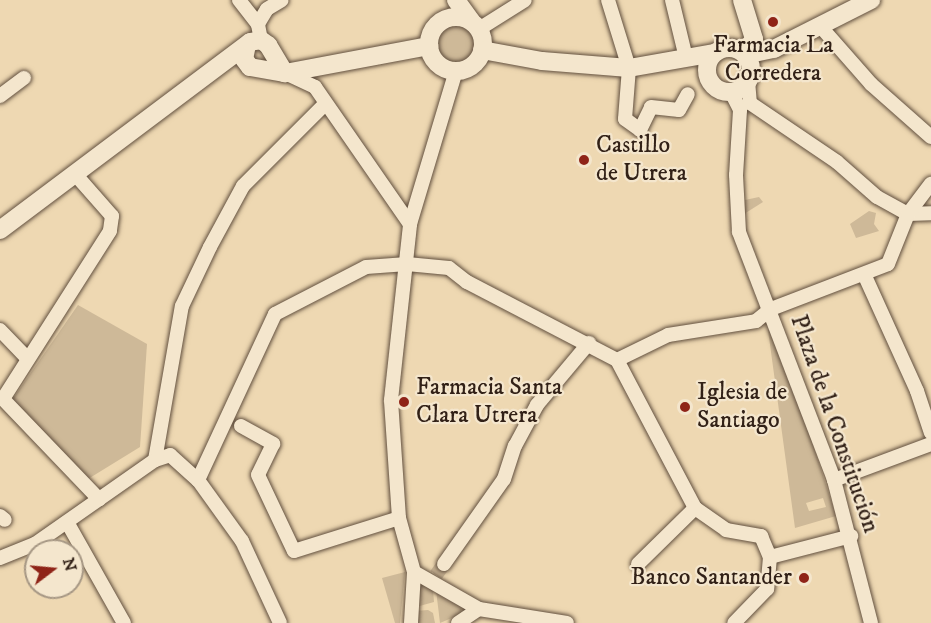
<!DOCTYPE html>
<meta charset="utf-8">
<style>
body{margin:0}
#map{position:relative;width:931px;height:623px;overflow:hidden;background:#eed8b2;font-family:"IM FELL DW Pica",serif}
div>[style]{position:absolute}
.green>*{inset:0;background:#ceb998}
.round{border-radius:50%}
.street-tunnel>*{height:14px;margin-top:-7px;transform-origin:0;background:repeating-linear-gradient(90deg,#c8b393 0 14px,transparent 0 21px)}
.roads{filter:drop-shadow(0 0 2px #614f3e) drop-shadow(0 0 2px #614f3e)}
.street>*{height:14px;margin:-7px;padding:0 7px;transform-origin:7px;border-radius:7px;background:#f4e6cd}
.secondary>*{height:18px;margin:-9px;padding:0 9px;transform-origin:9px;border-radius:9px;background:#f4e6cd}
.secondary>.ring{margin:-9px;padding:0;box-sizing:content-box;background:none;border:18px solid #f4e6cd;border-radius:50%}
.dots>*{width:16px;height:16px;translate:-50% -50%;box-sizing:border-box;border:3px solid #f4e6cd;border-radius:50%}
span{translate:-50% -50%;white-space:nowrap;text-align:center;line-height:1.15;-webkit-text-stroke:4.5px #f4e6cd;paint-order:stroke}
.poi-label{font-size:24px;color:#322117}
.left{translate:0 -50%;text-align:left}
.right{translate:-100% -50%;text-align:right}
.street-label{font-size:24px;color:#322117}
.north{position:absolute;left:24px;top:539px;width:60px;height:60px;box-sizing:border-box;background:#f4e6cd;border:2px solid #a69784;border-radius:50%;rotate:74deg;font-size:16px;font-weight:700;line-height:24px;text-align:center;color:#322117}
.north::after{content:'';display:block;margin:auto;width:21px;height:27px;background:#8f2418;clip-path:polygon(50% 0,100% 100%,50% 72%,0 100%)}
</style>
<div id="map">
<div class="green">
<i class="round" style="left:436px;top:23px;width:40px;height:40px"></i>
<i style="clip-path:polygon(759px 197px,763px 202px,744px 214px,745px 200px)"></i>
<i style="clip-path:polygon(869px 211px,876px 213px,874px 224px,879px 231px,856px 238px,850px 224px)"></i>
<i style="clip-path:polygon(78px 305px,147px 344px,140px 447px,88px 479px,12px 400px)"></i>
<i style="clip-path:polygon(evenodd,776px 329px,836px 516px,795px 528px,768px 330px,776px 329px,823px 498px,826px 507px,809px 511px,806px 503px,823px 498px)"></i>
<i style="clip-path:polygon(405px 572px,400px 623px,395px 623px,382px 578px)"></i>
<i style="clip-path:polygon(423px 585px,433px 590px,434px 602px,416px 607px,418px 588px)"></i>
<i style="clip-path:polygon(436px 590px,462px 602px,461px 614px,440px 623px)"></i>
<i style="clip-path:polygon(428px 610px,433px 613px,435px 623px,415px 623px,415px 611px)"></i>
</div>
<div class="street-tunnel">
<i style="left:436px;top:575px;width:14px;rotate:-54deg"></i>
</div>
<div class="roads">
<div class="street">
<i style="left:239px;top:0;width:31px;rotate:52deg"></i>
<i style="left:608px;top:0;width:71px;rotate:72.8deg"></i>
<i style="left:629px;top:68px;width:51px;rotate:94.5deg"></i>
<i style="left:625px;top:119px;width:19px;rotate:36deg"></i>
<i style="left:640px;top:130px;width:25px;rotate:-64deg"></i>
<i style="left:651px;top:107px;width:28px;rotate:6deg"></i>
<i style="left:679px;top:110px;width:18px;rotate:-61deg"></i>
<i style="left:672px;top:0;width:60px;rotate:76.4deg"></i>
<i style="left:821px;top:27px;width:76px;rotate:48.7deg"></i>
<i style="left:871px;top:84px;width:80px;rotate:41.5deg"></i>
<i style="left:479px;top:29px;width:54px;rotate:-32.2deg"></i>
<i style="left:261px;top:40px;width:16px;rotate:-101deg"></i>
<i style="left:258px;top:24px;width:17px;rotate:-59deg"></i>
<i style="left:267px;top:9px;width:17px;rotate:-31deg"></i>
<i style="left:285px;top:73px;width:33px;rotate:25deg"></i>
<i style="left:315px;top:87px;width:167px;rotate:55.3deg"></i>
<i style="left:748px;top:81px;width:22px;rotate:85deg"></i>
<i style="left:750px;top:103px;width:105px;rotate:34.1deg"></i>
<i style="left:837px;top:162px;width:53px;rotate:41.2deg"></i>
<i style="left:877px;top:197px;width:35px;rotate:29deg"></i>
<i style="left:908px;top:214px;width:23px;rotate:-2deg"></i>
<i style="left:731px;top:92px;width:20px;rotate:63deg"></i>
<i style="left:0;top:96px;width:30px;rotate:-37deg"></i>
<i style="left:740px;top:110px;width:65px;rotate:93.5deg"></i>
<i style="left:736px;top:175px;width:57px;rotate:87deg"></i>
<i style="left:739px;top:232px;width:266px;rotate:69deg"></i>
<i style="left:834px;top:480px;width:148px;rotate:75.5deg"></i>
<i style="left:75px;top:174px;width:56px;rotate:48.6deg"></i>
<i style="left:112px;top:216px;width:15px;rotate:98deg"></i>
<i style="left:110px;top:231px;width:199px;rotate:122.5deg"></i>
<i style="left:3px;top:399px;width:139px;rotate:46.2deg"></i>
<i style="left:864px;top:274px;width:128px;rotate:65.6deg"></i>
<i style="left:917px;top:391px;width:44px;rotate:71.6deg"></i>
<i style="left:771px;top:309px;width:125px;rotate:-21deg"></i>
<i style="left:888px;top:264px;width:54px;rotate:-68.2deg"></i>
<i style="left:908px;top:214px;width:38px;rotate:-53deg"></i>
<i style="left:0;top:330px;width:40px;rotate:46deg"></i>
<i style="left:617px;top:360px;width:57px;rotate:-26.1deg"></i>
<i style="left:668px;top:335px;width:89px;rotate:-9deg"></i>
<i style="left:756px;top:321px;width:19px;rotate:-39deg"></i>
<i style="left:241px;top:426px;width:37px;rotate:29deg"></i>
<i style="left:273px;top:444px;width:34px;rotate:116deg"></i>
<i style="left:258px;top:475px;width:84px;rotate:64.7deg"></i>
<i style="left:294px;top:551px;width:110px;rotate:-17.4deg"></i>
<i style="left:155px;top:460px;width:156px;rotate:-80.1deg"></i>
<i style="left:182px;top:306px;width:65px;rotate:-64.6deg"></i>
<i style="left:210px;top:247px;width:69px;rotate:-61.6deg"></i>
<i style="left:243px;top:186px;width:116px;rotate:-45deg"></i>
<i style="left:198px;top:480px;width:183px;rotate:-65.1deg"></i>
<i style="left:275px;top:314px;width:102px;rotate:-27.3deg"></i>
<i style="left:366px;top:267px;width:41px;rotate:-4.2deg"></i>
<i style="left:407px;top:264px;width:42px;rotate:5.4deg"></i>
<i style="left:449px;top:268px;width:23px;rotate:38deg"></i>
<i style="left:467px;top:282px;width:169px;rotate:27.5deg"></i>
<i style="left:617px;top:360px;width:167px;rotate:62.2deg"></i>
<i style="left:695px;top:508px;width:38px;rotate:35deg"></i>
<i style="left:726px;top:530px;width:36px;rotate:10deg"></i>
<i style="left:761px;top:536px;width:23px;rotate:67deg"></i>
<i style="left:770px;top:557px;width:32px;rotate:95deg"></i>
<i style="left:767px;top:589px;width:47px;rotate:134.1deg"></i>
<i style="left:834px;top:480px;width:103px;rotate:-20.4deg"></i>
<i style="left:0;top:516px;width:6px;rotate:39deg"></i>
<i style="left:67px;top:522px;width:116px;rotate:60.6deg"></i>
<i style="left:770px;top:557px;width:84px;rotate:-14.5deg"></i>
<i style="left:0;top:558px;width:38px;rotate:-22deg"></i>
<i style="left:35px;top:544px;width:146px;rotate:-35deg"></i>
<i style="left:155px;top:460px;width:16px;rotate:-18deg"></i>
<i style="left:170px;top:455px;width:38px;rotate:42deg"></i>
<i style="left:198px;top:480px;width:75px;rotate:54.2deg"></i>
<i style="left:242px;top:541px;width:90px;rotate:65.1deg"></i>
<i style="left:444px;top:564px;width:104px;rotate:-54.8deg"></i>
<i style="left:504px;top:479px;width:35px;rotate:-72deg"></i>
<i style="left:515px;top:446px;width:47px;rotate:-61.8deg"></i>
<i style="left:537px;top:405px;width:81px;rotate:-50deg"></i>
<i style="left:638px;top:564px;width:80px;rotate:-44.5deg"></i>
<i style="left:414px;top:572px;width:75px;rotate:29.6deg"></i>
<i style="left:479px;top:609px;width:89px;rotate:9deg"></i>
<i style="left:411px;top:623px;width:51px;rotate:-86.6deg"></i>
<i style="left:414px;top:572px;width:56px;rotate:-105.5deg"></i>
<i style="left:399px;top:518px;width:118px;rotate:-93.9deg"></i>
<i style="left:391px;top:400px;width:177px;rotate:-83.8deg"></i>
<i style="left:410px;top:224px;width:160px;rotate:-73.3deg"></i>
<i style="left:458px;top:623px;width:25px;rotate:-34deg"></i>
</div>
<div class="secondary">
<i style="left:456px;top:0;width:26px;rotate:54deg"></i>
<i style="left:742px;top:0;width:41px;rotate:72.9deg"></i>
<i style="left:754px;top:39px;width:17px;rotate:126deg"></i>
<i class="ring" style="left:429px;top:17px;width:36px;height:36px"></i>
<i style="left:247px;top:45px;width:14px;rotate:102deg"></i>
<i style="left:244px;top:59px;width:10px;rotate:53deg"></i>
<i style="left:250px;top:67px;width:36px;rotate:10deg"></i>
<i style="left:285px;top:73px;width:147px;rotate:-10.6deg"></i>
<i class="ring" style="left:707px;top:48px;width:26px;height:26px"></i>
<i style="left:482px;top:50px;width:61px;rotate:10.4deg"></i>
<i style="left:542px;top:61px;width:87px;rotate:4.6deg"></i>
<i style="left:629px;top:68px;width:86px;rotate:-10deg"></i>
<i style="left:745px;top:55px;width:30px;rotate:-12deg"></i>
<i style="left:774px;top:49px;width:109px;rotate:-26.8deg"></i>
<i style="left:0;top:230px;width:313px;rotate:-36.9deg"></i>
<i style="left:250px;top:42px;width:11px;rotate:-10deg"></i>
<i style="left:261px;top:40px;width:9px;rotate:36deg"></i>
<i style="left:268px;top:45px;width:33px;rotate:59deg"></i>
</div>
</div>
<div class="dots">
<i style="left:773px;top:22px;background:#8f2418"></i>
<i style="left:584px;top:160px;background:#8f2418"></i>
<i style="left:404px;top:402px;background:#8f2418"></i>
<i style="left:685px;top:407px;background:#8f2418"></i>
<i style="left:804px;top:578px;background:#8f2418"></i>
</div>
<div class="poi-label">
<span style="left:773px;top:60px">Farmacia La<br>Corredera</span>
<span class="left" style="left:596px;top:160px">Castillo<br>de Utrera</span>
<span class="left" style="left:416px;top:402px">Farmacia Santa<br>Clara Utrera</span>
<span class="left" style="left:697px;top:407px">Iglesia de<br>Santiago</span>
<span class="right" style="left:792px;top:578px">Banco Santander</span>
</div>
<div class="street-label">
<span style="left:834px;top:424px;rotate:71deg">Plaza de la Constitución</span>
</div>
<div class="north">N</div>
</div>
